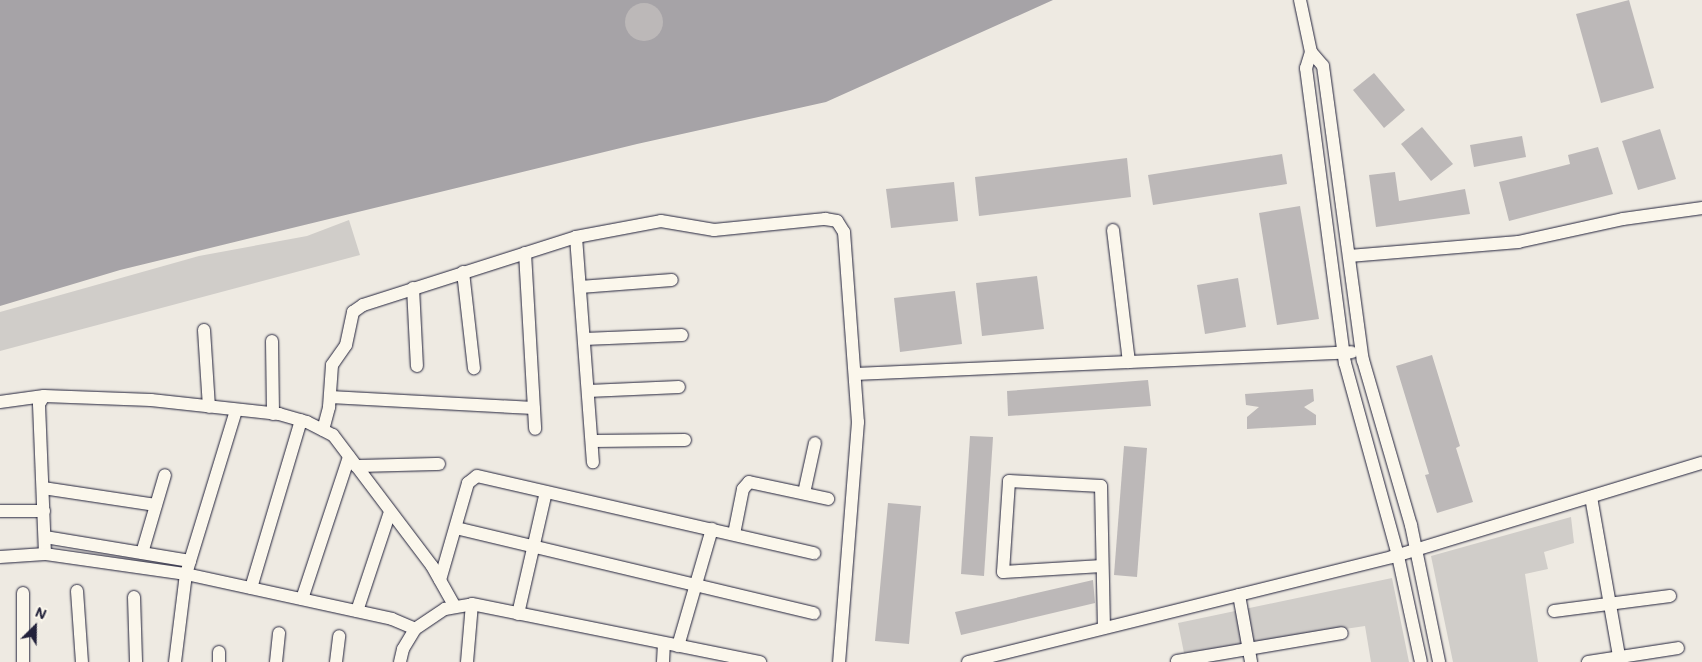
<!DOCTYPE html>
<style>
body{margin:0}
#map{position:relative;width:1702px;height:662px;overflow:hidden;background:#eeeae2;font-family:Mali,sans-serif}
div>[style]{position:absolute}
.green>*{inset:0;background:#d0cdc9}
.water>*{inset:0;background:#a6a3a7}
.building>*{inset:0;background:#bcb8b8}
.round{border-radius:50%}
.roads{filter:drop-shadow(0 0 1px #22223b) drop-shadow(0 0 1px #22223b)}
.minor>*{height:12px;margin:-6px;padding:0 6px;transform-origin:6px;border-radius:6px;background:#fbf7ec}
span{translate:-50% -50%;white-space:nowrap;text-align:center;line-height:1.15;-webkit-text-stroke:4px #fbf7ec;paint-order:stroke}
.north{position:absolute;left:10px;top:602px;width:50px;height:50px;-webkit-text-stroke:4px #fbf7ec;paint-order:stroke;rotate:23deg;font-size:14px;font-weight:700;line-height:20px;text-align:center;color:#22223b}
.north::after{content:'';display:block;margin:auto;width:18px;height:22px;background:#22223b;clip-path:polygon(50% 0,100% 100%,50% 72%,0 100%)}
</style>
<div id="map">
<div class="green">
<i style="clip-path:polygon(349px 220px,360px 255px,0 351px,0 312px,199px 256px,307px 236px)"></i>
<i style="clip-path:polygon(1571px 517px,1574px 543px,1544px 552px,1548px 569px,1525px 574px,1538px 662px,1453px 662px,1431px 556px)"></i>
<i style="clip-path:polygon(1392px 578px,1409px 662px,1371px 662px,1365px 626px,1184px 653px,1178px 623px)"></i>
</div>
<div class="water">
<i style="clip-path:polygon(0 0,1053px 0,826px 102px,637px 144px,120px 270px,0 306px)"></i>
</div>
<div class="building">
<i style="clip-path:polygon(1629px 0,1654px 88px,1601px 103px,1576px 14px)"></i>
<i class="round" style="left:625px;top:3px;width:38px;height:38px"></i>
<i style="clip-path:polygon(1374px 73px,1405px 110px,1384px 128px,1353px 90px)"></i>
<i style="clip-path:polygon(1422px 127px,1453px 164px,1431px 181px,1401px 144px)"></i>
<i style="clip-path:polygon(1660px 129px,1676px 179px,1638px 190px,1622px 141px)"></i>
<i style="clip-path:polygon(1522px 136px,1526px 157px,1474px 167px,1470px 145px)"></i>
<i style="clip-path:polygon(1598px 147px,1613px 194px,1509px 221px,1499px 182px,1570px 164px,1568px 155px)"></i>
<i style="clip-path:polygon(1282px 154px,1287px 184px,1153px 205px,1148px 175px)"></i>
<i style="clip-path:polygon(1127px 158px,1131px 197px,979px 216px,975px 177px)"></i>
<i style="clip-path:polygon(1395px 172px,1399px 201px,1465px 189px,1470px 214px,1376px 227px,1369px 175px)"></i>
<i style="clip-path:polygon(954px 182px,958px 221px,891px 228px,886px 189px)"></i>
<i style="clip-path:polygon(1300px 206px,1319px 319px,1277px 325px,1259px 213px)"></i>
<i style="clip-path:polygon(1037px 276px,1044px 329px,982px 336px,976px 283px)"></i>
<i style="clip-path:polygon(1238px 278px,1246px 327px,1205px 334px,1197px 285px)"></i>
<i style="clip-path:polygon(955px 291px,962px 344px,900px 352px,894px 298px)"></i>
<i style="clip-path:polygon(1432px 355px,1460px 446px,1456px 448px,1473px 502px,1437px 513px,1425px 475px,1429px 474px,1396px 366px)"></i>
<i style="clip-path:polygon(1148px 380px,1151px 406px,1008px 416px,1007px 391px)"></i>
<i style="clip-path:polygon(1313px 389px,1314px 401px,1304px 407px,1316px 415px,1316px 425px,1247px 429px,1247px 417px,1259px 407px,1246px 405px,1245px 394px)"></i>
<i style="clip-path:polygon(970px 436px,993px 437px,984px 576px,961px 574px)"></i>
<i style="clip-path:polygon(1124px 446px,1147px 448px,1137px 577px,1114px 575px)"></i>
<i style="clip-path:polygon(888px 503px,921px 506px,909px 644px,875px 641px)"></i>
<i style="clip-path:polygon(1093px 580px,1095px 603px,961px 635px,955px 612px)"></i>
</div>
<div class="roads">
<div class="minor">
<i style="left:1300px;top:0;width:53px;rotate:78.1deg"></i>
<i style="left:1311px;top:52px;width:17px;rotate:107deg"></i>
<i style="left:1306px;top:68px;width:298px;rotate:82.5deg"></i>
<i style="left:1345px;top:363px;width:200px;rotate:74.6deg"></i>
<i style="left:1398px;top:556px;width:108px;rotate:77.8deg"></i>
<i style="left:1311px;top:52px;width:18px;rotate:49deg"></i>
<i style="left:1323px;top:66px;width:297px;rotate:82.3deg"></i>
<i style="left:1363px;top:360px;width:172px;rotate:73.8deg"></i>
<i style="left:1411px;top:525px;width:140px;rotate:78.4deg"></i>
<i style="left:1113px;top:230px;width:133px;rotate:83.1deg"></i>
<i style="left:576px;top:237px;width:226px;rotate:85.7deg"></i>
<i style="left:525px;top:253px;width:176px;rotate:86.7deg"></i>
<i style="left:1349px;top:256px;width:170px;rotate:-4.7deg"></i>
<i style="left:1518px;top:242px;width:107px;rotate:-12.4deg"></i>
<i style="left:1623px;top:219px;width:80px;rotate:-7.9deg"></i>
<i style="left:463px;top:272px;width:97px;rotate:83.5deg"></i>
<i style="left:580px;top:287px;width:92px;rotate:-4.4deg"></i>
<i style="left:413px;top:288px;width:78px;rotate:87.1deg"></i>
<i style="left:204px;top:330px;width:77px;rotate:86.3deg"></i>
<i style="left:584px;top:339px;width:98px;rotate:-2.3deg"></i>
<i style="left:272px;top:341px;width:73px;rotate:89.2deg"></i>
<i style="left:855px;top:374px;width:497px;rotate:-2.5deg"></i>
<i style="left:588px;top:391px;width:91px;rotate:-2.5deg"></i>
<i style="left:330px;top:397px;width:204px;rotate:3.1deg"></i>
<i style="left:0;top:402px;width:44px;rotate:-7.8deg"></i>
<i style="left:323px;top:430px;width:24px;rotate:-75deg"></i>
<i style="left:329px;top:407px;width:42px;rotate:-85.9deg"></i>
<i style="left:332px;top:365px;width:24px;rotate:-55deg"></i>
<i style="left:346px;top:345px;width:34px;rotate:-78deg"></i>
<i style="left:353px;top:312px;width:12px;rotate:-35deg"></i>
<i style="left:363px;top:305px;width:224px;rotate:-17.7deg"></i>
<i style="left:576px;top:237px;width:86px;rotate:-10.7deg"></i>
<i style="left:661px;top:221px;width:54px;rotate:9.6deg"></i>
<i style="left:714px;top:230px;width:112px;rotate:-5.7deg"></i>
<i style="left:825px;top:219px;width:12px;rotate:9deg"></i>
<i style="left:837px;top:221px;width:13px;rotate:58deg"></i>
<i style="left:844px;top:232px;width:191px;rotate:85.8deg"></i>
<i style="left:858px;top:422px;width:241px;rotate:94.5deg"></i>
<i style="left:592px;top:441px;width:93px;rotate:-0.6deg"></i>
<i style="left:356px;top:466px;width:83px;rotate:-1.4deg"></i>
<i style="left:43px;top:488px;width:114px;rotate:8.6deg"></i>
<i style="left:804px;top:493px;width:51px;rotate:-77.6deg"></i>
<i style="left:1591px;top:497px;width:168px;rotate:80deg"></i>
<i style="left:0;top:511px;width:44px"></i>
<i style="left:456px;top:528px;width:368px;rotate:13.4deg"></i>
<i style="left:734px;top:534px;width:46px;rotate:-78.7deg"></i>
<i style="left:743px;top:489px;width:9px;rotate:-49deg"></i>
<i style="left:749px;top:482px;width:81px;rotate:12.1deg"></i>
<i style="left:45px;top:537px;width:147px;rotate:9.4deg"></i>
<i style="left:142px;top:553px;width:81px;rotate:-73.6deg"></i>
<i style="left:45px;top:554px;width:150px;rotate:-92.3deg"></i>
<i style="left:39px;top:404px;width:9px;rotate:-58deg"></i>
<i style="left:44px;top:396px;width:107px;rotate:2.1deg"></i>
<i style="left:151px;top:400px;width:129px;rotate:6.2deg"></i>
<i style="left:279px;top:414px;width:29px;rotate:16deg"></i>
<i style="left:307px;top:422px;width:29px;rotate:27deg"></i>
<i style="left:333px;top:435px;width:164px;rotate:52.9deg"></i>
<i style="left:432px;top:566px;width:45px;rotate:60.6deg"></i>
<i style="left:0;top:557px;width:45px;rotate:-3.8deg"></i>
<i style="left:45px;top:554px;width:142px;rotate:8.1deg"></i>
<i style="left:186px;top:574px;width:211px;rotate:12.3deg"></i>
<i style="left:392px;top:619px;width:25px;rotate:23deg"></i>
<i style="left:1102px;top:566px;width:99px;rotate:176.5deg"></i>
<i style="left:1003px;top:572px;width:91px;rotate:-86.2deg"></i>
<i style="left:1009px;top:481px;width:92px;rotate:3.1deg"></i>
<i style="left:1101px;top:486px;width:142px;rotate:88.8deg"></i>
<i style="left:440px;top:580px;width:101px;rotate:-73.9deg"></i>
<i style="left:468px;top:483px;width:11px;rotate:-38deg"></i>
<i style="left:477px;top:476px;width:346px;rotate:12.9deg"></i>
<i style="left:251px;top:588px;width:175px;rotate:-73.4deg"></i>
<i style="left:77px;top:591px;width:71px;rotate:86deg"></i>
<i style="left:1239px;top:595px;width:68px;rotate:79.8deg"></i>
<i style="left:134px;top:597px;width:65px;rotate:88.2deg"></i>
<i style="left:302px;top:599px;width:150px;rotate:-71.7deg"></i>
<i style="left:357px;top:611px;width:104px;rotate:-71.6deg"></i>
<i style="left:1554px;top:611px;width:117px;rotate:-7.4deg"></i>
<i style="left:518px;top:614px;width:125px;rotate:-77.1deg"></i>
<i style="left:678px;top:646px;width:122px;rotate:-73.8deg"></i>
<i style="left:1177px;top:661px;width:167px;rotate:-9.6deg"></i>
<i style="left:23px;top:662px;width:69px;rotate:-90deg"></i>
<i style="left:175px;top:662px;width:89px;rotate:-82.9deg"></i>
<i style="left:186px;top:574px;width:171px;rotate:-73deg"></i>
<i style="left:219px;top:662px;width:10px;rotate:-90deg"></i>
<i style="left:276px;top:662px;width:29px;rotate:-84deg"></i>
<i style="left:336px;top:662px;width:26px;rotate:-83deg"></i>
<i style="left:400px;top:662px;width:13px;rotate:-77deg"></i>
<i style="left:403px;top:649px;width:23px;rotate:-59deg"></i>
<i style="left:415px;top:629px;width:36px;rotate:-34deg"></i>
<i style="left:445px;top:609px;width:27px;rotate:-10deg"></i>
<i style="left:472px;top:604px;width:294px;rotate:11.4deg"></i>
<i style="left:467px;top:662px;width:58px;rotate:-85.1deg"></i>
<i style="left:663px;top:662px;width:18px;rotate:-87deg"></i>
<i style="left:968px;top:662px;width:437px;rotate:-13.9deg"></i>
<i style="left:1392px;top:557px;width:324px;rotate:-16.9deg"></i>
<i style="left:1588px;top:662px;width:91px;rotate:-8.8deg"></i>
</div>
</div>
<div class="north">N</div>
</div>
